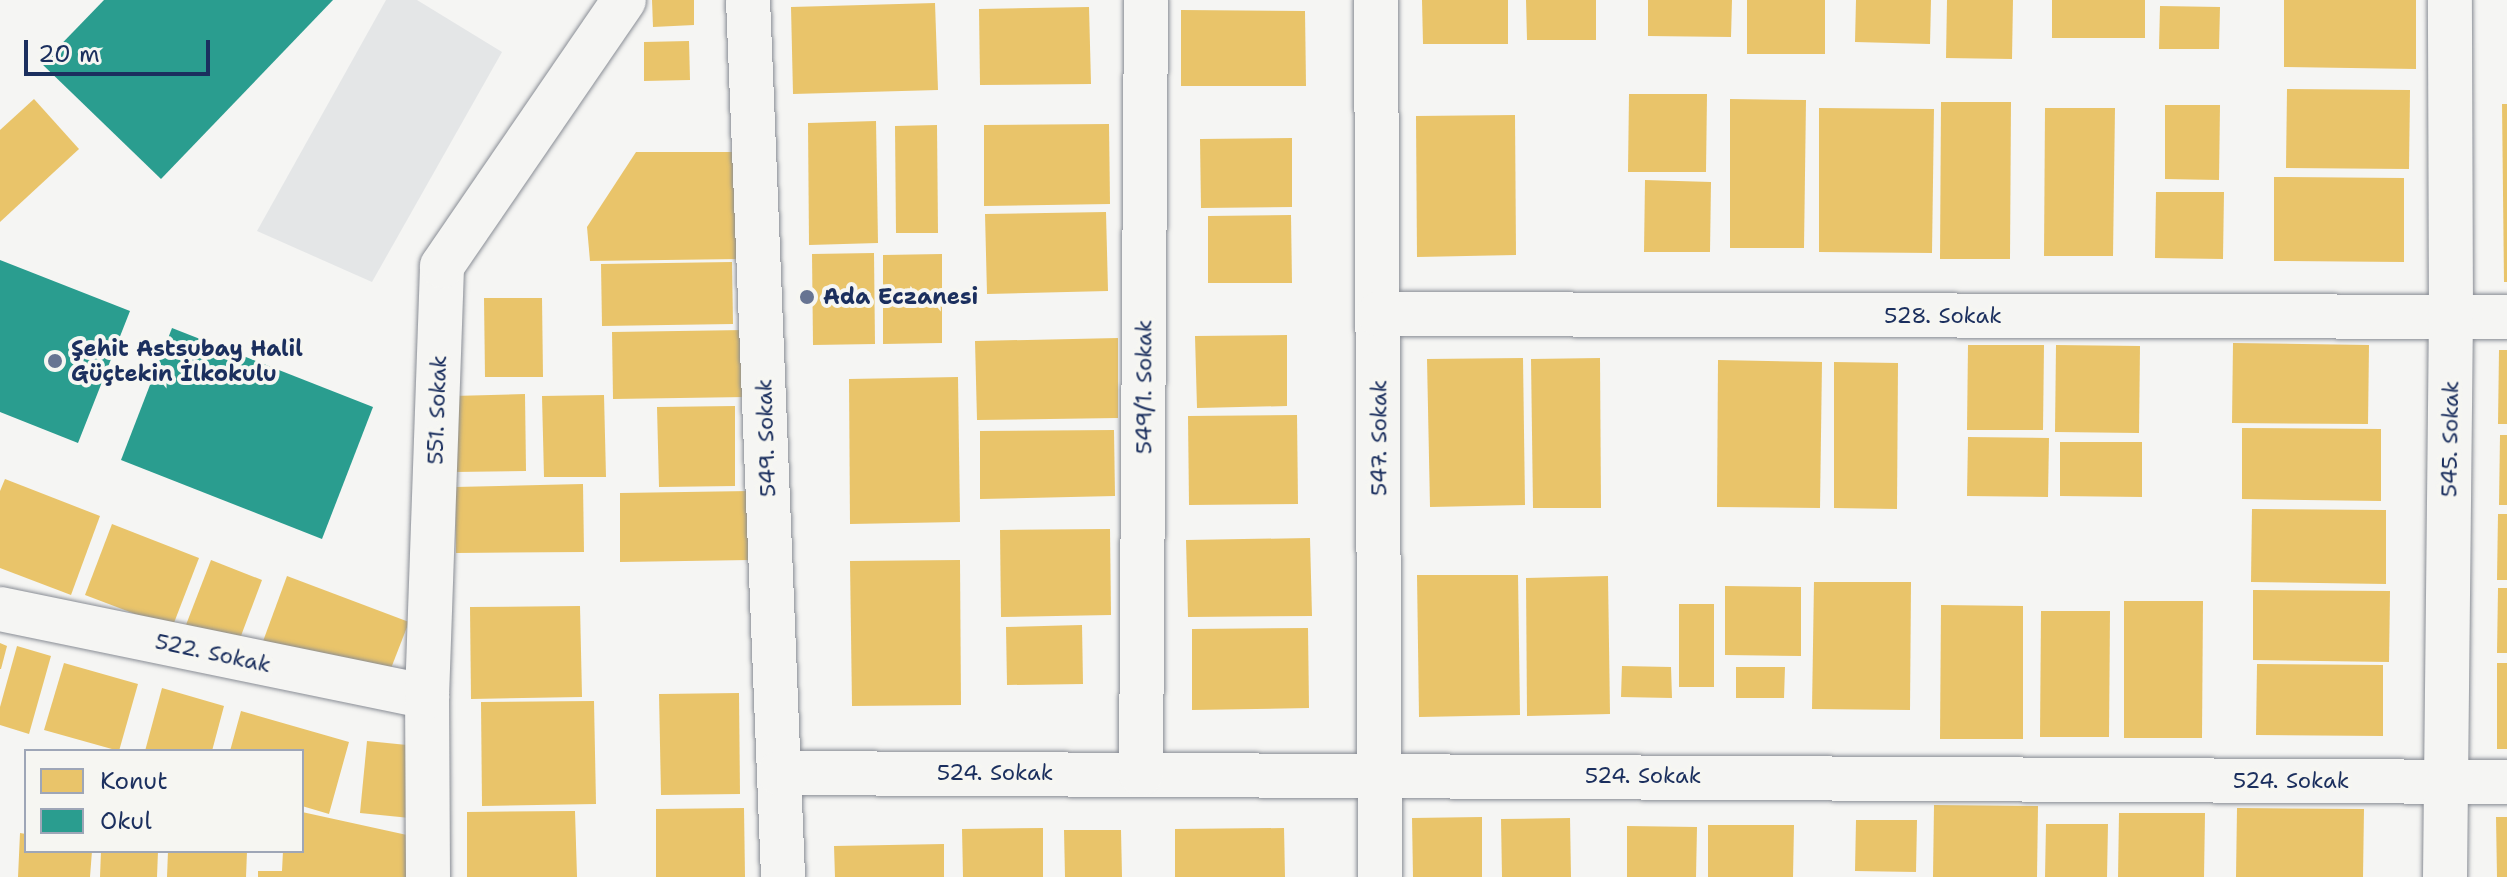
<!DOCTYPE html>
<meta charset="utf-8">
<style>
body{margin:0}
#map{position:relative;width:2507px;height:877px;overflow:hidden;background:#f5f5f3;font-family:"Shantell Sans",sans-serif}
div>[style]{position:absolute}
.green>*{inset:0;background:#e4e6e7}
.homes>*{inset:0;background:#e9c46a}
.schools>*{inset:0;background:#2a9d8f}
.roads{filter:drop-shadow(0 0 2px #898d95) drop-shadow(0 0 2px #898d95)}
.minor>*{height:44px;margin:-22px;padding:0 22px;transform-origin:22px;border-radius:22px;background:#f5f5f3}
.dots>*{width:22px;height:22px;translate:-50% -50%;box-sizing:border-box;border:4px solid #f6f6f2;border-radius:50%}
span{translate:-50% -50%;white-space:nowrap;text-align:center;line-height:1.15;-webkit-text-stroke:8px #f6f6f2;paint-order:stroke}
.poi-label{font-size:22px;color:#1b2f5e;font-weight:700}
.left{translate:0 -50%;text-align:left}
.street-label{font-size:22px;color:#1b2f5e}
.legend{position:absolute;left:24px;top:749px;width:280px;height:104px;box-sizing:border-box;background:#f6f6f2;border:2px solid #9ea6b7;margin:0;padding:10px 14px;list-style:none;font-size:24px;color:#1b2f5e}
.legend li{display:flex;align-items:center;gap:16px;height:40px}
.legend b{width:40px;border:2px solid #9ea6b7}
.scale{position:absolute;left:24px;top:40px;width:186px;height:36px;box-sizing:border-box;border:4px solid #1b2f5e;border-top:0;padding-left:10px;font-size:24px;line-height:28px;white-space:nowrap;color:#1b2f5e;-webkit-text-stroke:6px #f6f6f2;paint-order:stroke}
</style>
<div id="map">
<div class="green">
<i style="clip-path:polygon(386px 0,417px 0,502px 52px,372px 282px,257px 231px)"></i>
</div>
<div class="homes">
<i style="clip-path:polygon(652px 0,694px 0,694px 25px,653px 27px)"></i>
<i style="clip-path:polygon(1422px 0,1508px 0,1508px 44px,1423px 44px)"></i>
<i style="clip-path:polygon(1526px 0,1596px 0,1596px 40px,1527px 40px)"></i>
<i style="clip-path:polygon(1648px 0,1732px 0,1731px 37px,1648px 36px)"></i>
<i style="clip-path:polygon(1747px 0,1825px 0,1825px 54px,1747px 54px)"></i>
<i style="clip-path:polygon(1856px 0,1931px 0,1930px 44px,1855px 42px)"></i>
<i style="clip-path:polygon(1947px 0,2013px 0,2012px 59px,1946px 58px)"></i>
<i style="clip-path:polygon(2052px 0,2145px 0,2145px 38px,2052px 38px)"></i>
<i style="clip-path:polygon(2284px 0,2416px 0,2416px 69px,2284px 67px)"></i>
<i style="clip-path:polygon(935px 3px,938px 90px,793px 94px,791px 7px)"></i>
<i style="clip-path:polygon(2160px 6px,2220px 7px,2219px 49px,2159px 49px)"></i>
<i style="clip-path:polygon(1089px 7px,1091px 84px,980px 85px,979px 9px)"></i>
<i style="clip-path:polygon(1181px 10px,1305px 11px,1306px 86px,1181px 86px)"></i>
<i style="clip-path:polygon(689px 41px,690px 80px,644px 81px,644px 42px)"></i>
<i style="clip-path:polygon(2287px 89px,2410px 90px,2409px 169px,2286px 168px)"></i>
<i style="clip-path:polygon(1629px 94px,1707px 94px,1706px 172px,1628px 172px)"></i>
<i style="clip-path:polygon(34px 99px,79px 149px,0 222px,0 130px)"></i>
<i style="clip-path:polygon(1730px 99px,1806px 100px,1804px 248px,1730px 248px)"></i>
<i style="clip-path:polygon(1941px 102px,2011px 102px,2010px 259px,1940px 259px)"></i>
<i style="clip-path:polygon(2502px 104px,2507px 104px,2507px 282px,2504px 282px)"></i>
<i style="clip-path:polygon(2165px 105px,2220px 105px,2219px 180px,2165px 179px)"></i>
<i style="clip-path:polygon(1819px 108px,1934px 109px,1932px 253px,1819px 252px)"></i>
<i style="clip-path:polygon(2045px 108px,2115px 108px,2113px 256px,2044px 256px)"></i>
<i style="clip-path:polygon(1515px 115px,1516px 255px,1417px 257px,1416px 116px)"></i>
<i style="clip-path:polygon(876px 121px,878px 243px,809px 245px,808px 123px)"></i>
<i style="clip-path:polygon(1109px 124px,1110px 204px,984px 206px,984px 125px)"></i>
<i style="clip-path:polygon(937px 125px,938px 233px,896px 233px,895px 126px)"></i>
<i style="clip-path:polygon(1292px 138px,1292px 207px,1201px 208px,1200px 139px)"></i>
<i style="clip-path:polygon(636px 152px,739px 152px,740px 259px,590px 261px,587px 227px)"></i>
<i style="clip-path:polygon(2274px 177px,2404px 178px,2404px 262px,2274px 261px)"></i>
<i style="clip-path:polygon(1645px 180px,1711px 182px,1710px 252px,1644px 252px)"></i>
<i style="clip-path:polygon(2156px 192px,2224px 192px,2223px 259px,2155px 258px)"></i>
<i style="clip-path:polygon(1106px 212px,1108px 291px,987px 294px,985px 214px)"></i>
<i style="clip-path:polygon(1291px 215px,1292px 283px,1208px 283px,1208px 216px)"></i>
<i style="clip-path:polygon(874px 253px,875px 344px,813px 345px,812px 254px)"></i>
<i style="clip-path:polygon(942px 254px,942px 343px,883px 344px,883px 255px)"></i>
<i style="clip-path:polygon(732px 262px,733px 324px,602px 326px,601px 264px)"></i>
<i style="clip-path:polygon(484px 298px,542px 298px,543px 377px,485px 377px)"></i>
<i style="clip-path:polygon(745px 330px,746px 397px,613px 399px,612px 332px)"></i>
<i style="clip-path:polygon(1287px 335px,1287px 406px,1197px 408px,1195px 336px)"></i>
<i style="clip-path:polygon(1118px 338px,1118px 418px,977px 420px,975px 341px)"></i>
<i style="clip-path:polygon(2233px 343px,2369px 345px,2368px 424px,2232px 423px)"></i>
<i style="clip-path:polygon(1968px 345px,2044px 345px,2043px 430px,1967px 430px)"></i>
<i style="clip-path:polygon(2056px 345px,2140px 346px,2139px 433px,2055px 432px)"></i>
<i style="clip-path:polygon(2499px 350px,2507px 350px,2507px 424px,2498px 424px)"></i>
<i style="clip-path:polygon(1523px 358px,1525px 505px,1430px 507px,1427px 359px)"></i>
<i style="clip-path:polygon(1600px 358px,1601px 508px,1533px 508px,1531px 359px)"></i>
<i style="clip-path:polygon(1718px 360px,1822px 362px,1820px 508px,1717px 507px)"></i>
<i style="clip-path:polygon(1834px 362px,1898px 363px,1897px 509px,1834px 508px)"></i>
<i style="clip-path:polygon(958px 377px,960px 522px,850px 524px,849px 379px)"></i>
<i style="clip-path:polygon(525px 394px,526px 471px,454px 472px,453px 396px)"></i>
<i style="clip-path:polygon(604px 395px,606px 477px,544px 477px,542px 396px)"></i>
<i style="clip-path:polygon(735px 406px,735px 486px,659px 487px,657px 407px)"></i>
<i style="clip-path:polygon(1297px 415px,1298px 504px,1189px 505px,1188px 416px)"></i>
<i style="clip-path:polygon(2242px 428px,2381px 429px,2381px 501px,2242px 499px)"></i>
<i style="clip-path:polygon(1114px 430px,1115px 496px,980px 499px,980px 431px)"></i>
<i style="clip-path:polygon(2500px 435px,2507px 435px,2507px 505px,2499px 505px)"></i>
<i style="clip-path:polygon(1968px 437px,2049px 438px,2048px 497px,1967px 496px)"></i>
<i style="clip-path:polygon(2060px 442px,2142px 442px,2142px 497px,2060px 496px)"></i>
<i style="clip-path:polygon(5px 479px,100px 516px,71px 595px,0 568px,0 491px)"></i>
<i style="clip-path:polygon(583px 484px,584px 552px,456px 553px,455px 487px)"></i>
<i style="clip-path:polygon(750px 491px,750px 560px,620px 562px,620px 493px)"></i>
<i style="clip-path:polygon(2252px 509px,2386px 510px,2386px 584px,2251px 582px)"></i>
<i style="clip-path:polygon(2498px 514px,2507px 514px,2507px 580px,2497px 580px)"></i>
<i style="clip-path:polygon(112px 524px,199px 558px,172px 628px,85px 595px)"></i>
<i style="clip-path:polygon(1110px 529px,1111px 615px,1001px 617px,1000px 530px)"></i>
<i style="clip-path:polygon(1310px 538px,1312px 616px,1188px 617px,1186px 540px)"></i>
<i style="clip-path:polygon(211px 560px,262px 580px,236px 649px,184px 630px)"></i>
<i style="clip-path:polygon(960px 560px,961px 705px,852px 706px,850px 561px)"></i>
<i style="clip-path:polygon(1417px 575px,1518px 575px,1520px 715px,1419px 717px)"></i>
<i style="clip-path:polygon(287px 576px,409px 622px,388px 676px,262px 644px)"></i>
<i style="clip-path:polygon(1608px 576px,1610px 714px,1527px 716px,1526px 578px)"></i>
<i style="clip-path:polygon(1814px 582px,1911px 582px,1910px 710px,1812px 709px)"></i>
<i style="clip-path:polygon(1725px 586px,1801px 587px,1801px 656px,1725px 655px)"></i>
<i style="clip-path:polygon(2498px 588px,2507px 588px,2507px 653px,2497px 653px)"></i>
<i style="clip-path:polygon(2253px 590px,2390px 591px,2389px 662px,2253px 660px)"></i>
<i style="clip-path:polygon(2124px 601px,2203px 601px,2202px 738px,2124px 738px)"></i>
<i style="clip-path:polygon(1679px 604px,1714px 604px,1714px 687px,1679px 687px)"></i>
<i style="clip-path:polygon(1941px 605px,2023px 606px,2023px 739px,1940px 739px)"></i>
<i style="clip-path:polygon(580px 606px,582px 697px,471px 699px,470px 607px)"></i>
<i style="clip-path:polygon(2041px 611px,2110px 611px,2109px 737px,2040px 737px)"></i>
<i style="clip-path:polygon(1082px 625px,1083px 684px,1007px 685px,1006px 627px)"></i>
<i style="clip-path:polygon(1308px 628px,1309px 708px,1192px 710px,1192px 629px)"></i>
<i style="clip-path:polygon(0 643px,7px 646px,1px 669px,0 669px)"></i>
<i style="clip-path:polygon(17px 646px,51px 656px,29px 734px,0 725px,0 707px)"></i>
<i style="clip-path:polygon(64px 663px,138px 684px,119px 751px,44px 730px)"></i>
<i style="clip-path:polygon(2497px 663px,2507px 663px,2507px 749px,2497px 749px)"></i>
<i style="clip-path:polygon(2257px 664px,2383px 665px,2383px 736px,2256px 735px)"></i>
<i style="clip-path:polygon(1622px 666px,1671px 667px,1672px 698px,1621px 697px)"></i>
<i style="clip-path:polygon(1736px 667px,1785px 667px,1784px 698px,1736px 698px)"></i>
<i style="clip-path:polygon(162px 688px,224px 706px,212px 751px,145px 751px)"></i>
<i style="clip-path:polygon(739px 693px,740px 794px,661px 795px,659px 694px)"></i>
<i style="clip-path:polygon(594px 701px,596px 804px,482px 806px,481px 702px)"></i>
<i style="clip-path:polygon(241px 711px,349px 742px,329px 814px,302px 806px,302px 751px,230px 751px)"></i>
<i style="clip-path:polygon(367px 741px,417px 746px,410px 818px,360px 813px)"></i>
<i style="clip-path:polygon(1934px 805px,2038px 806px,2037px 877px,1933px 877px)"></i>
<i style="clip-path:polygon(744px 808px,745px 877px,656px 877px,656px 809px)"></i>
<i style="clip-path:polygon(2237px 808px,2364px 809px,2363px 877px,2236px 877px)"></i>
<i style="clip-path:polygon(575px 811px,577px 877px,467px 877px,467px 812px)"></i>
<i style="clip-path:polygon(302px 812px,407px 835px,407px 877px,258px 877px,258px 871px,282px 871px,283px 851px,302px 851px)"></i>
<i style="clip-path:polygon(2119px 813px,2205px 813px,2204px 877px,2118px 877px)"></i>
<i style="clip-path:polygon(1482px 817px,1482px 877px,1413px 877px,1412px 818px)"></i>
<i style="clip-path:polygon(2496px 817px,2507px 817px,2507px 877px,2497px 877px)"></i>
<i style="clip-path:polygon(1570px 818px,1571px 877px,1502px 877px,1501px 819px)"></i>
<i style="clip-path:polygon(1856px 820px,1917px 820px,1916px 872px,1855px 871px)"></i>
<i style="clip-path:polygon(2046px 824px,2108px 824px,2107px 877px,2045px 877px)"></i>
<i style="clip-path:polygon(1708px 825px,1794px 825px,1793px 877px,1708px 877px)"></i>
<i style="clip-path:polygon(1627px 826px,1697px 827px,1696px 877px,1627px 877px)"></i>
<i style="clip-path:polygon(1043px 828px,1043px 877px,963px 877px,962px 829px)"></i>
<i style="clip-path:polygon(1284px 828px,1285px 877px,1175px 877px,1175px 829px)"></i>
<i style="clip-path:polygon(1064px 830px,1121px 830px,1122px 877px,1065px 877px)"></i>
<i style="clip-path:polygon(20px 833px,26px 834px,26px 851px,92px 851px,90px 877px,18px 877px)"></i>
<i style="clip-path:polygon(944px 844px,944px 877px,835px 877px,834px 846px)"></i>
<i style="clip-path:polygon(101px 851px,158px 851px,157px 877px,100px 877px)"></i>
<i style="clip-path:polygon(168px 851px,247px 851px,246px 877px,167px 877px)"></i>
</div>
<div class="schools">
<i style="clip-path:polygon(104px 0,333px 0,161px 179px,42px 64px)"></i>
<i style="clip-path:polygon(0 260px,130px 311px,78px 443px,0 412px)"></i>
<i style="clip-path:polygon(172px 328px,373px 407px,322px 539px,121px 460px)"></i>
</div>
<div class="roads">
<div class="minor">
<i style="left:748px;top:0;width:878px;rotate:87.71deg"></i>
<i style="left:1376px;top:0;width:877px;rotate:89.74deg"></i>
<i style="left:1379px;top:314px;width:1128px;rotate:0.15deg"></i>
<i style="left:0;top:609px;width:436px;rotate:11.6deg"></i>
<i style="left:779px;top:773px;width:1728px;rotate:0.3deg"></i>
<i style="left:1141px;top:774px;width:774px;rotate:-89.63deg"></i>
<i style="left:428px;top:877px;width:180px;rotate:-90.3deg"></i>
<i style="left:427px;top:697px;width:431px;rotate:-88deg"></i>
<i style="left:442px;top:266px;width:322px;rotate:-55.6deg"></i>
<i style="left:2445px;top:877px;width:559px;rotate:-89.39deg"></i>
<i style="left:2451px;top:318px;width:318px;rotate:-90.2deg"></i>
</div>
</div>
<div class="dots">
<i style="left:807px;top:297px;background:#677492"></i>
<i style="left:55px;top:361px;background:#677492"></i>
</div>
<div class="poi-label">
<span class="left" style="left:823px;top:297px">Ada Eczanesi</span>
<span class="left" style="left:71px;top:361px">Şehit Astsubay Halil<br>Güçtekin İlkokulu</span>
</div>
<div class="street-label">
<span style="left:1943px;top:316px">528. Sokak</span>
<span style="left:1144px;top:387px;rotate:-90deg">549/1. Sokak</span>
<span style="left:437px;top:410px;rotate:-88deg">551. Sokak</span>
<span style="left:766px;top:438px;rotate:-92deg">549. Sokak</span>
<span style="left:1379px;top:438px;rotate:-90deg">547. Sokak</span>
<span style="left:2450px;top:439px;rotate:-89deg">545. Sokak</span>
<span style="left:213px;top:653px;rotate:12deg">522. Sokak</span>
<span style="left:995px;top:773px">524. Sokak</span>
<span style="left:1643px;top:776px">524. Sokak</span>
<span style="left:2291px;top:781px">524. Sokak</span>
</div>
<ul class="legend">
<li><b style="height:22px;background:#e9c46a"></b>Konut</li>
<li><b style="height:22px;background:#2a9d8f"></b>Okul</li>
</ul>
<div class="scale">20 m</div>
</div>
